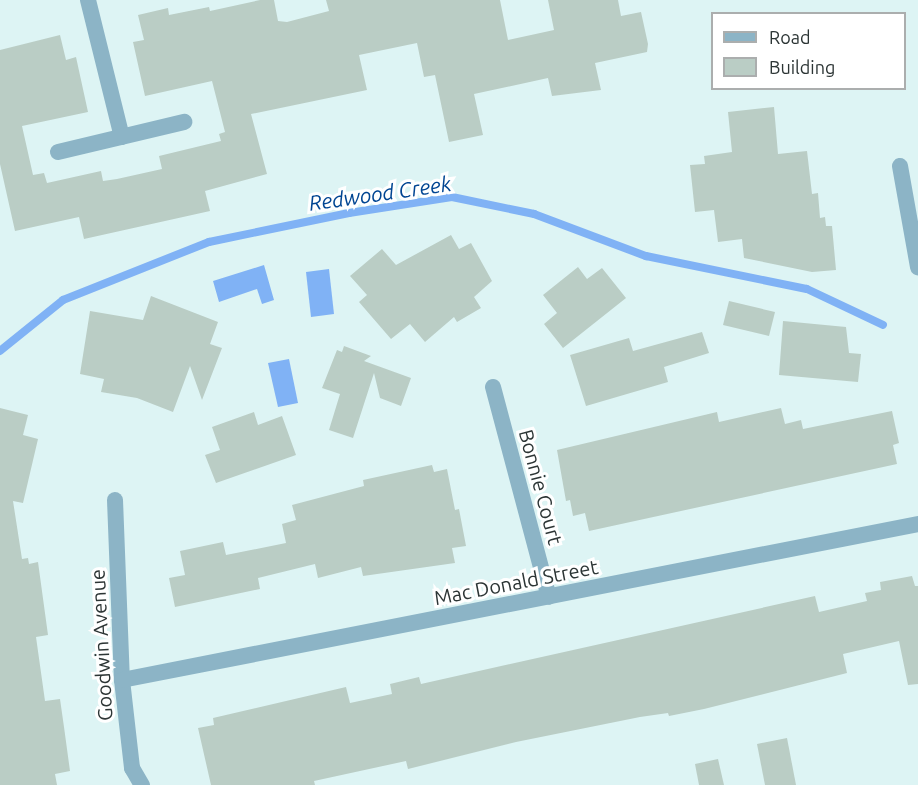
<!DOCTYPE html>
<style>
body{margin:0}
#map{position:relative;width:918px;height:785px;overflow:hidden;background:#ddf4f4;font-family:Ubuntu,sans-serif}
div>[style]{position:absolute}
.water>*{inset:0;background:#80b2f5}
.stream>*{height:8px;margin:-4px;padding:0 4px;transform-origin:4px;border-radius:4px;background:#80b2f5}
.building>*{inset:0;background:#bacdc5}
.minor>*{height:16px;margin:-8px;padding:0 8px;transform-origin:8px;border-radius:8px;background:#8cb4c6}
span{translate:-50% -50%;white-space:nowrap;text-align:center;line-height:1.15;-webkit-text-stroke:6px #fff;paint-order:stroke}
.street-label{font-size:20px;color:#2c3535}
.water-label{font-size:21px;color:#004592;font-style:italic}
.legend{position:absolute;left:711px;top:12px;width:195px;height:78px;box-sizing:border-box;background:#fff;border:2px solid #abaeae;margin:0;padding:8px 10px;list-style:none;font-size:18px;color:#2c3535}
.legend li{display:flex;align-items:center;gap:12px;height:30px}
.legend b{width:30px;border:2px solid #abaeae}
</style>
<div id="map">
<div class="water">
<i style="clip-path:polygon(264px 265px,274px 300px,262px 304px,257px 289px,219px 302px,213px 281px)"></i>
<i style="clip-path:polygon(329px 269px,334px 314px,311px 317px,306px 272px)"></i>
<i style="clip-path:polygon(289px 359px,298px 403px,278px 407px,268px 363px)"></i>
</div>
<div class="stream">
<i style="left:0;top:351px;width:81px;rotate:-39deg"></i>
<i style="left:63px;top:300px;width:157px;rotate:-21.7deg"></i>
<i style="left:209px;top:242px;width:143px;rotate:-11.7deg"></i>
<i style="left:349px;top:213px;width:104px;rotate:-8.8deg"></i>
<i style="left:452px;top:197px;width:84px;rotate:11.7deg"></i>
<i style="left:534px;top:214px;width:120px;rotate:20.6deg"></i>
<i style="left:646px;top:256px;width:164px;rotate:11.6deg"></i>
<i style="left:807px;top:289px;width:84px;rotate:25.3deg"></i>
</div>
<div class="building">
<i style="clip-path:polygon(260px 0,274px 0,278px 21px,287px 22px,329px 11px,326px 0,500px 0,508px 40px,554px 30px,548px 0,618px 0,621px 16px,641px 12px,648px 44px,647px 52px,595px 63px,601px 90px,552px 96px,548px 78px,474px 94px,483px 135px,449px 142px,435px 75px,424px 77px,417px 43px,359px 55px,367px 90px,251px 114px,267px 174px,205px 191px,210px 211px,84px 239px,79px 217px,15px 231px,0 164px,0 50px,60px 35px,66px 60px,76px 57px,88px 112px,22px 126px,33px 175px,44px 173px,47px 183px,101px 171px,103px 181px,117px 179px,162px 169px,159px 156px,221px 141px,219px 134px,225px 132px,212px 81px,145px 96px,133px 42px,144px 40px,138px 15px,168px 8px,169px 15px,209px 7px,210px 11px)"></i>
<i style="clip-path:polygon(774px 107px,778px 154px,807px 151px,812px 194px,818px 193px,820px 218px,825px 217px,826px 226px,832px 226px,836px 270px,812px 272px,744px 258px,742px 239px,718px 242px,714px 210px,695px 212px,690px 165px,705px 164px,704px 156px,732px 152px,728px 112px)"></i>
<i style="clip-path:polygon(451px 235px,459px 249px,471px 243px,492px 281px,474px 297px,481px 308px,457px 322px,454px 317px,425px 342px,410px 324px,391px 339px,359px 302px,367px 295px,350px 276px,382px 249px,396px 265px)"></i>
<i style="clip-path:polygon(578px 267px,587px 279px,602px 268px,626px 298px,563px 348px,544px 324px,557px 313px,543px 295px)"></i>
<i style="clip-path:polygon(151px 296px,218px 322px,210px 344px,222px 348px,202px 400px,190px 366px,173px 412px,137px 398px,101px 392px,104px 379px,80px 374px,90px 311px,143px 320px)"></i>
<i style="clip-path:polygon(729px 301px,775px 312px,769px 336px,723px 325px)"></i>
<i style="clip-path:polygon(783px 321px,846px 327px,849px 353px,861px 354px,858px 382px,779px 375px)"></i>
<i style="clip-path:polygon(702px 332px,709px 353px,664px 367px,668px 382px,586px 406px,570px 355px,629px 338px,633px 351px)"></i>
<i style="clip-path:polygon(344px 346px,371px 356px,364px 361px,411px 378px,401px 406px,380px 398px,374px 373px,353px 438px,329px 430px,340px 394px,322px 388px,337px 350px,342px 352px)"></i>
<i style="clip-path:polygon(0 408px,28px 415px,23px 435px,38px 439px,23px 503px,13px 501px,22px 559px,28px 558px,29px 564px,38px 562px,48px 635px,36px 637px,45px 701px,60px 699px,64px 727px,70px 771px,55px 774px,57px 785px,0 785px)"></i>
<i style="clip-path:polygon(781px 408px,785px 424px,801px 420px,803px 429px,892px 411px,899px 443px,893px 445px,897px 464px,589px 531px,585px 513px,573px 516px,570px 500px,566px 501px,557px 450px,717px 412px,719px 422px)"></i>
<i style="clip-path:polygon(254px 412px,258px 425px,282px 416px,296px 455px,216px 483px,205px 455px,220px 450px,212px 427px)"></i>
<i style="clip-path:polygon(432px 465px,434px 472px,447px 469px,455px 510px,459px 509px,466px 546px,452px 548px,455px 563px,363px 576px,361px 567px,318px 578px,315px 564px,258px 578px,260px 589px,175px 607px,169px 578px,185px 575px,180px 551px,223px 542px,226px 555px,286px 543px,282px 524px,296px 520px,292px 505px,364px 486px,363px 480px)"></i>
<i style="clip-path:polygon(912px 576px,915px 586px,918px 586px,918px 684px,908px 685px,899px 641px,843px 654px,847px 673px,704px 709px,669px 716px,668px 713px,640px 717px,516px 742px,408px 769px,406px 761px,314px 781px,315px 785px,211px 785px,198px 728px,214px 725px,213px 718px,346px 687px,350px 703px,392px 694px,390px 684px,419px 677px,421px 684px,815px 596px,819px 612px,867px 601px,865px 593px,881px 590px,880px 582px)"></i>
<i style="clip-path:polygon(787px 738px,796px 785px,765px 785px,757px 744px)"></i>
<i style="clip-path:polygon(718px 759px,724px 785px,699px 785px,695px 764px)"></i>
</div>
<div class="minor">
<i style="left:88px;top:0;width:141px;rotate:76.1deg"></i>
<i style="left:58px;top:152px;width:130px;rotate:-13.4deg"></i>
<i style="left:900px;top:166px;width:103px;rotate:79.9deg"></i>
<i style="left:493px;top:387px;width:217px;rotate:75.1deg"></i>
<i style="left:115px;top:500px;width:180px;rotate:87.8deg"></i>
<i style="left:122px;top:680px;width:89px;rotate:83.5deg"></i>
<i style="left:132px;top:768px;width:20px;rotate:60deg"></i>
<i style="left:122px;top:680px;width:811px;rotate:-11.09deg"></i>
</div>
<div class="street-label">
<span style="left:541px;top:487px;rotate:75deg">Bonnie Court</span>
<span style="left:516px;top:582px;rotate:-11deg">Mac Donald Street</span>
<span style="left:101px;top:645px;rotate:-93deg">Goodwin Avenue</span>
</div>
<div class="water-label">
<span style="left:380px;top:193px;rotate:-8deg">Redwood Creek</span>
</div>
<ul class="legend">
<li><b style="height:8px;background:#8cb4c6"></b>Road</li>
<li><b style="height:16px;background:#bacdc5"></b>Building</li>
</ul>
</div>
